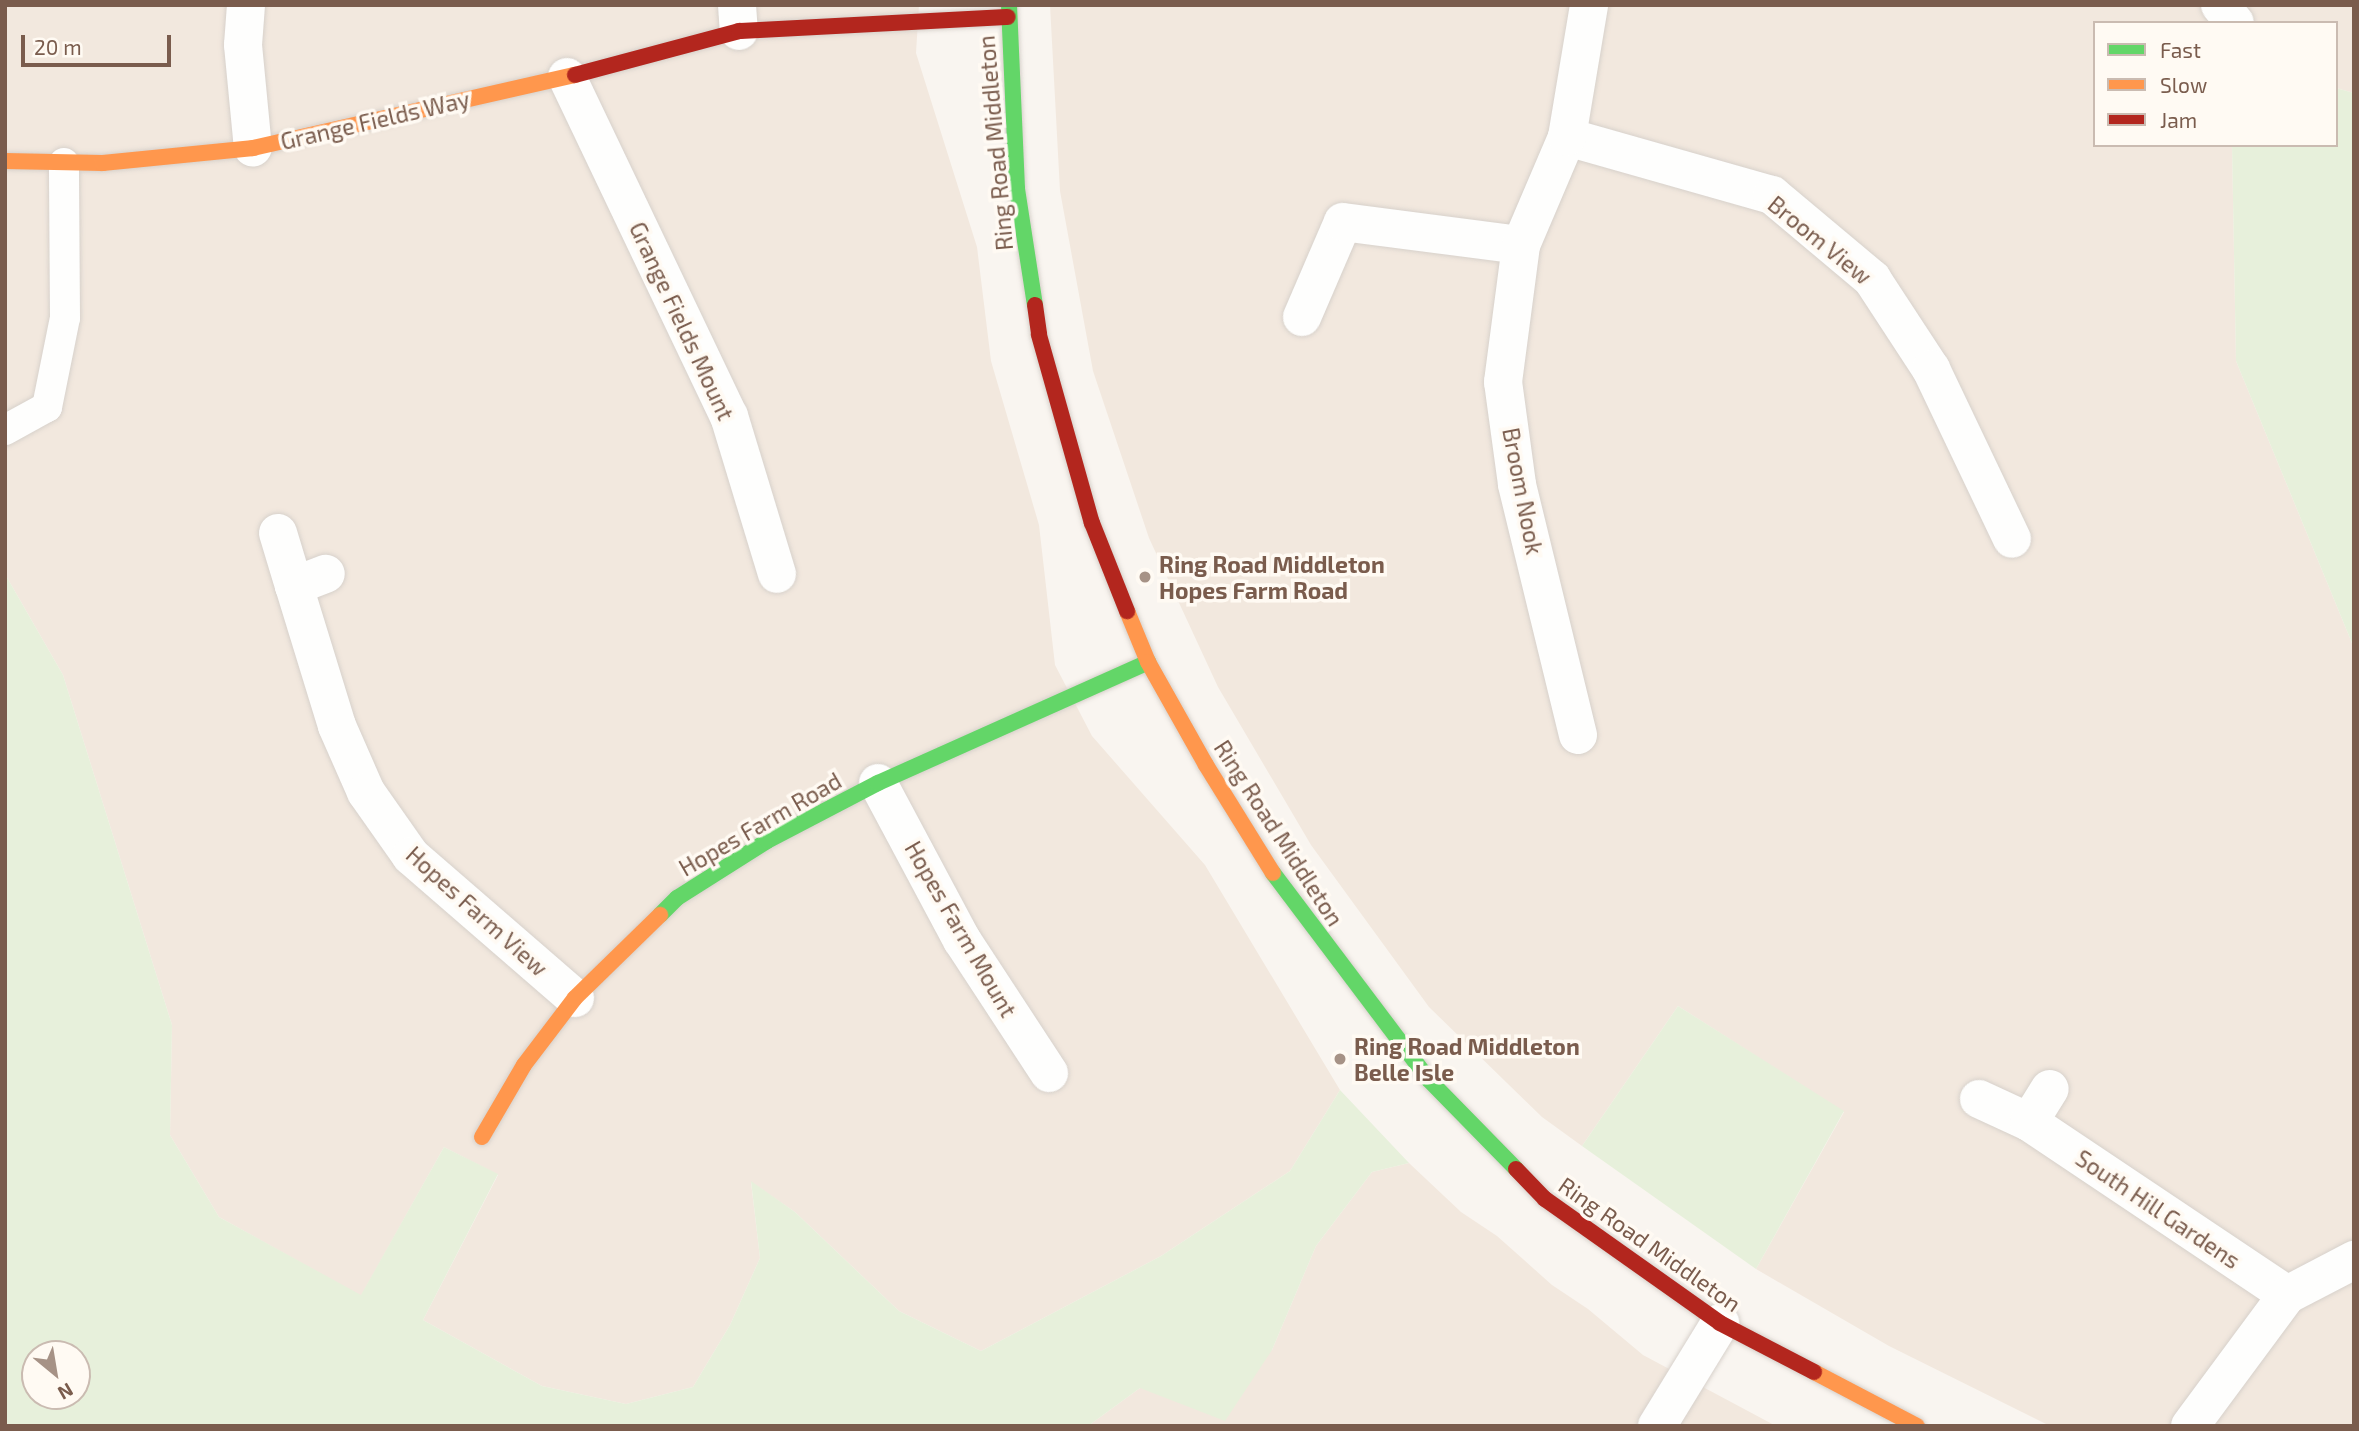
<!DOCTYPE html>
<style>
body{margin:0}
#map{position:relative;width:2359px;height:1431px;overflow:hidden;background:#f9f5f0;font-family:"Exo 2",sans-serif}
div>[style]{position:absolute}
.residential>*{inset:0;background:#f2e8de}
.green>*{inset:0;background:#e7f0db}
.roads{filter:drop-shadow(0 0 2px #d7d1cb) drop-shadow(0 0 2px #d7d1cb)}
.lane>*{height:30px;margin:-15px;padding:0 15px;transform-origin:15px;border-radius:15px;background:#fefefd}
.street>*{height:38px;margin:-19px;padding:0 19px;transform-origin:19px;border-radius:19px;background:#fefefd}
.fast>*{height:16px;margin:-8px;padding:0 8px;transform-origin:8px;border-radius:8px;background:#63d668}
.slow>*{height:16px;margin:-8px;padding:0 8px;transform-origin:8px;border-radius:8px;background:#ff974d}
.jam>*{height:16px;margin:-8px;padding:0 8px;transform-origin:8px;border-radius:8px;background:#b3261e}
.dots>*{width:19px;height:19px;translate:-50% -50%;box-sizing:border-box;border:4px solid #fffaf3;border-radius:50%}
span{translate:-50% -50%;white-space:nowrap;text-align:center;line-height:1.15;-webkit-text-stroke:7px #fffaf3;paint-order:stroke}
.street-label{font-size:23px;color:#7a5c4d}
.poi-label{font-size:23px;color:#7a5c4d;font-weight:700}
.left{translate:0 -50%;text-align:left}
.frame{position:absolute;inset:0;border:7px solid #7a5c4d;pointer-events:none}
.legend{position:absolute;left:2093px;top:21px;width:245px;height:126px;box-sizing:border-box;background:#fffaf3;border:2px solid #cabbb1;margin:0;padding:9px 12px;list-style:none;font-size:21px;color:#7a5c4d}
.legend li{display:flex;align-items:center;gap:14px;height:35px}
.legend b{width:35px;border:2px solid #cabbb1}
.north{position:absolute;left:21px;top:1340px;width:70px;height:70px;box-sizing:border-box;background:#fffaf3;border:2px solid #cabbb1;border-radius:50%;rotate:150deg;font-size:19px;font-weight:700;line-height:28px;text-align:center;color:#7a5c4d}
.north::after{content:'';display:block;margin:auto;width:24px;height:32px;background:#a69286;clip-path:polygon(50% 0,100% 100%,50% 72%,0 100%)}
.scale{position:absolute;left:21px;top:35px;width:150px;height:32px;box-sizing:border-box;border:4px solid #7a5c4d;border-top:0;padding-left:9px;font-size:21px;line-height:24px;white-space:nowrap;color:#7a5c4d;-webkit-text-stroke:5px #fffaf3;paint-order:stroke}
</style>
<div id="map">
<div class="residential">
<i style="clip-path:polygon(5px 5px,919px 5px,916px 53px,977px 247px,991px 361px,1039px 525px,1055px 665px,1092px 736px,1205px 865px,1340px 1090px,1290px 1171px,1161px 1256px,981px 1351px,899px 1311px,795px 1212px,751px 1182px,760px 1258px,730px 1325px,693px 1387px,626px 1404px,542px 1386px,423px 1320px,498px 1175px,444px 1147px,361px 1296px,219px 1217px,170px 1135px,172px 1025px,63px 675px,5px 574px)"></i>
<i style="clip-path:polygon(1050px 5px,2354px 5px,2354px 93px,2336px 88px,2336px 23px,2095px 23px,2095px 145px,2232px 145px,2236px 361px,2354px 648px,2354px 1426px,2050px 1426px,1889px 1346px,1756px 1269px,1844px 1112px,1678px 1006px,1582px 1146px,1542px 1117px,1429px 1007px,1311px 845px,1218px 687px,1149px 538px,1093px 371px,1060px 191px)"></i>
<i style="clip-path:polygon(1409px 1163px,1461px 1212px,1497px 1236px,1552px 1285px,1588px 1309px,1643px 1355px,1776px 1426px,1088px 1426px,1140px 1388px,1272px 1350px,1316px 1246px,1372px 1172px)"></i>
</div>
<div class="green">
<i style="clip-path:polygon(2336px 88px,2354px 93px,2354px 648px,2236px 361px,2232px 145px,2336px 145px)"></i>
<i style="clip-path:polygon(evenodd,5px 574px,63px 675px,172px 1025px,170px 1135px,219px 1217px,361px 1295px,444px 1147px,498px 1174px,423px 1320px,542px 1386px,626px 1404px,693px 1387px,730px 1325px,760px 1258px,751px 1181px,795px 1212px,899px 1311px,981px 1351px,1161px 1256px,1290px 1171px,1340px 1090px,1409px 1163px,1372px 1172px,1316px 1246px,1272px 1350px,1225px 1421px,1140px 1388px,1088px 1426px,5px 1426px,5px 574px,35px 1354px,77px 1354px,77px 1396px,35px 1396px,35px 1354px)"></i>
<i style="clip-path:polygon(1678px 1006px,1844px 1111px,1756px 1269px,1582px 1146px)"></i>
</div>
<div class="roads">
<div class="lane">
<i style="left:5px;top:430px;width:48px;rotate:-28.7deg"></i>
<i style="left:47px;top:407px;width:91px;rotate:-78.6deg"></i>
<i style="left:65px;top:318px;width:155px;rotate:-90.4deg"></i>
</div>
<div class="street">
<i style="left:246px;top:5px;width:40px;rotate:94.3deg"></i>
<i style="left:243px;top:45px;width:103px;rotate:84.5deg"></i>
<i style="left:737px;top:5px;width:26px;rotate:86deg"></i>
<i style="left:2220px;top:5px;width:23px;rotate:50deg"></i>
<i style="left:567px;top:77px;width:376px;rotate:64.5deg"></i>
<i style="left:729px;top:416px;width:165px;rotate:73.1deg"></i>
<i style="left:1567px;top:137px;width:213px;rotate:15.8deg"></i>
<i style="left:1772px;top:195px;width:131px;rotate:40deg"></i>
<i style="left:1872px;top:279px;width:108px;rotate:56.8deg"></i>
<i style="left:1931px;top:369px;width:188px;rotate:64.5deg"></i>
<i style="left:1302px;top:317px;width:103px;rotate:-66.7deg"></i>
<i style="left:1343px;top:222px;width:179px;rotate:7.4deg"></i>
<i style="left:278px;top:533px;width:55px;rotate:73.2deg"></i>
<i style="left:294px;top:586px;width:34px;rotate:-21deg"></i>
<i style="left:294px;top:586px;width:146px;rotate:72.9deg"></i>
<i style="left:337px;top:726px;width:72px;rotate:66.3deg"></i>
<i style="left:366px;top:792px;width:78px;rotate:54.9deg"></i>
<i style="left:411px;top:856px;width:217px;rotate:40.9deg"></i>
<i style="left:1578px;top:735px;width:258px;rotate:-103.7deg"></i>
<i style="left:1517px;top:484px;width:103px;rotate:-97.8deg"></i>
<i style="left:1503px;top:382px;width:138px;rotate:-82.5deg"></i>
<i style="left:1521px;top:245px;width:117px;rotate:-66.9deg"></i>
<i style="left:1567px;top:137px;width:134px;rotate:-80.5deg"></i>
<i style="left:878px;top:783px;width:178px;rotate:61.9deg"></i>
<i style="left:962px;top:940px;width:159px;rotate:56.8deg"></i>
<i style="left:1979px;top:1099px;width:55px;rotate:24.7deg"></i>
<i style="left:2029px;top:1122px;width:311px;rotate:33.8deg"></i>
<i style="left:2029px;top:1122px;width:39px;rotate:-58deg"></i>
<i style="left:1657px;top:1426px;width:121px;rotate:-58.5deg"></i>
<i style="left:2190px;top:1426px;width:163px;rotate:-53.5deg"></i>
<i style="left:2287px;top:1295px;width:76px;rotate:-27.6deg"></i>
</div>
<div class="fast">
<i style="left:1009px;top:5px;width:184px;rotate:87.5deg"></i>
<i style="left:1017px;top:189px;width:117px;rotate:81.2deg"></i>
<i style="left:1273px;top:873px;width:258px;rotate:53deg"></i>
<i style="left:1428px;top:1079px;width:126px;rotate:45.6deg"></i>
<i style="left:660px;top:915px;width:24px;rotate:-45deg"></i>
<i style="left:677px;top:898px;width:107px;rotate:-32.3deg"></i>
<i style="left:767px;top:841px;width:125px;rotate:-27.6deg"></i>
<i style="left:878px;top:783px;width:296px;rotate:-24.1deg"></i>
</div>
<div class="slow">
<i style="left:5px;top:161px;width:98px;rotate:1.2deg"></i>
<i style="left:103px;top:163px;width:151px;rotate:-5.7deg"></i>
<i style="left:253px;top:148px;width:330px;rotate:-12.8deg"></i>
<i style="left:1127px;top:611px;width:55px;rotate:67.6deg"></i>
<i style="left:1148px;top:662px;width:118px;rotate:60.6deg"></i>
<i style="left:1206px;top:765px;width:127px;rotate:58.2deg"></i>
<i style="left:482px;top:1137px;width:83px;rotate:-59.7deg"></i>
<i style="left:524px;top:1065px;width:84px;rotate:-52.7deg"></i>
<i style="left:575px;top:998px;width:119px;rotate:-44.3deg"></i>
<i style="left:1814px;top:1372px;width:116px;rotate:27.7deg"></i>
</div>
<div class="jam">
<i style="left:575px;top:75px;width:170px;rotate:-15deg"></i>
<i style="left:739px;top:31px;width:269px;rotate:-3deg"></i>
<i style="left:1035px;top:305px;width:30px;rotate:82deg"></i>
<i style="left:1039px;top:335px;width:195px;rotate:74.3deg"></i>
<i style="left:1092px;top:523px;width:95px;rotate:68.3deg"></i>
<i style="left:1516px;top:1169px;width:42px;rotate:46deg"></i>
<i style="left:1545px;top:1199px;width:214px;rotate:35.3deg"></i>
<i style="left:1720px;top:1323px;width:106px;rotate:27.5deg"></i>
</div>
</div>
<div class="dots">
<i style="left:1145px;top:577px;background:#a69286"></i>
<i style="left:1340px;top:1059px;background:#a69286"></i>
</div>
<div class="street-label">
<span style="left:375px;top:120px;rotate:-13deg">Grange Fields Way</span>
<span style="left:995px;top:143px;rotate:-95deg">Ring Road Middleton</span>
<span style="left:1820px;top:240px;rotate:39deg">Broom View</span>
<span style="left:682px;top:321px;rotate:65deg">Grange Fields Mount</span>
<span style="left:1523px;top:491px;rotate:79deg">Broom Nook</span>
<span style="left:760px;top:824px;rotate:-30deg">Hopes Farm Road</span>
<span style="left:1279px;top:833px;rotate:57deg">Ring Road Middleton</span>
<span style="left:477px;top:911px;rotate:42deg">Hopes Farm View</span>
<span style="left:961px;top:929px;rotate:60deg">Hopes Farm Mount</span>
<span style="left:2158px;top:1209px;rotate:34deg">South Hill Gardens</span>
<span style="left:1650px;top:1244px;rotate:35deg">Ring Road Middleton</span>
</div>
<div class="poi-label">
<span class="left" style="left:1159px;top:577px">Ring Road Middleton<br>Hopes Farm Road</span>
<span class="left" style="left:1354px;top:1059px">Ring Road Middleton<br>Belle Isle</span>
</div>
<div class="frame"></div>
<ul class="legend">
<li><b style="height:9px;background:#63d668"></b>Fast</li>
<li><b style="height:9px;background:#ff974d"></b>Slow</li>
<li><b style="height:9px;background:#b3261e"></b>Jam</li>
</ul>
<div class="north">N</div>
<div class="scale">20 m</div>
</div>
